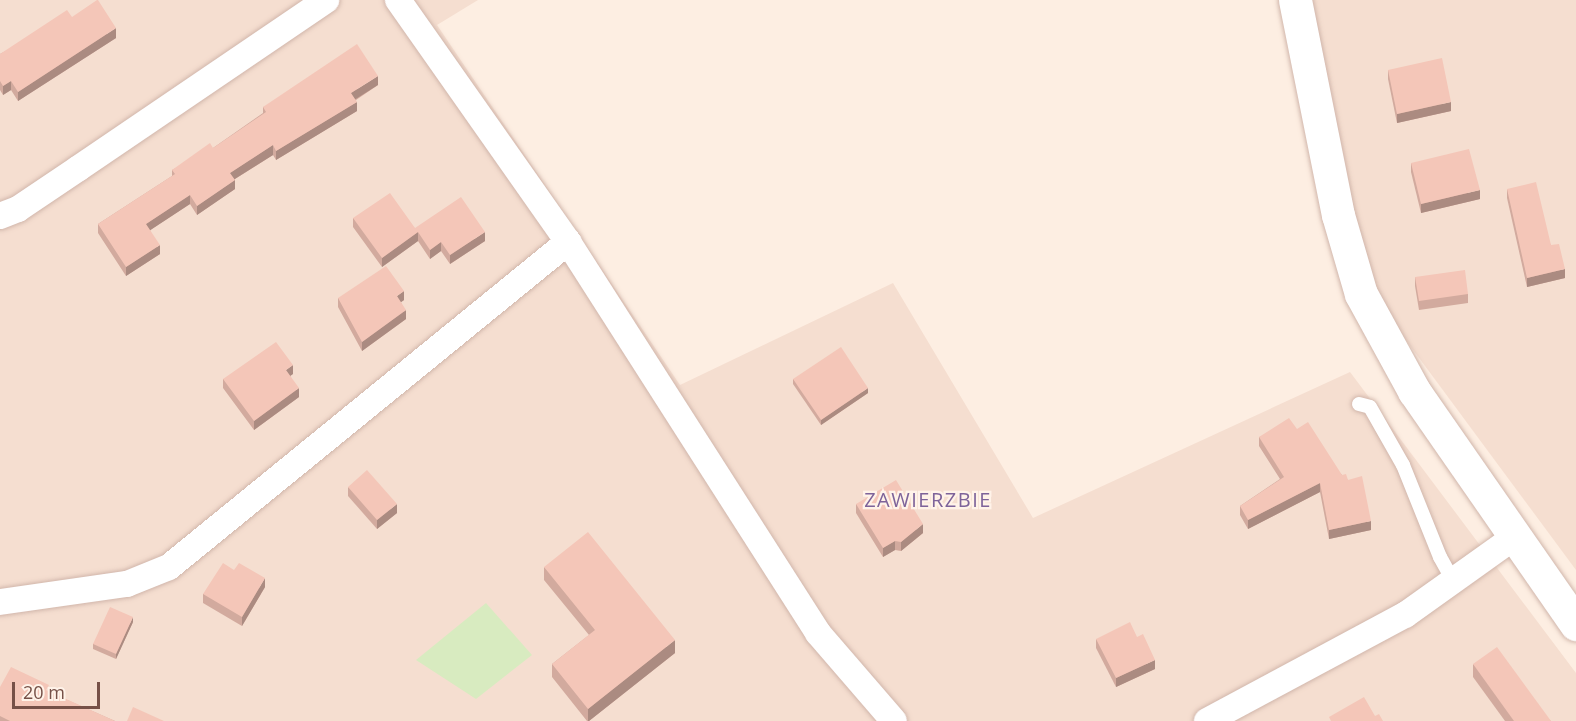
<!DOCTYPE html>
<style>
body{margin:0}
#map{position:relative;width:1576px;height:721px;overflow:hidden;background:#fdeee2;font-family:"Open Sans",sans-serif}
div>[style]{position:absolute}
.residential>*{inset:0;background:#f5ded0}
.green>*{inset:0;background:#d8ebc0}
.roads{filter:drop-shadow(0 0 2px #d1b6ab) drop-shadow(0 0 2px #d1b6ab)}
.lane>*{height:14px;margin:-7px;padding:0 7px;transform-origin:7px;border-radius:7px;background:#fff}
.street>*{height:26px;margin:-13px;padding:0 13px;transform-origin:13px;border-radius:13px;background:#fff}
.secondary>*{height:33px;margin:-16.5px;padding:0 16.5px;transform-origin:16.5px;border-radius:16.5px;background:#fff}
.wall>*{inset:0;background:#d2aa9e}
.shaded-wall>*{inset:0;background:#ab8b81}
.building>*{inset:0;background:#f4c6b8}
span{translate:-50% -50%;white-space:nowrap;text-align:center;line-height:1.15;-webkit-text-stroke:4.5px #fff3e9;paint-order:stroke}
.quarter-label{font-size:20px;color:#7e639a;letter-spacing:1.5px}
.scale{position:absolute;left:12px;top:682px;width:88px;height:27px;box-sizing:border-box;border:3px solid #765047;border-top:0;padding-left:8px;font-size:18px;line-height:21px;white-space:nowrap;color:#765047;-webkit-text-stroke:4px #fff3e9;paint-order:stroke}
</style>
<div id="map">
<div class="residential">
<i style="clip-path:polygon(0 0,478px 0,437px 25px,680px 385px,893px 283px,1033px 518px,1350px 372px,1576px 673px,1576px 721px,0 721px)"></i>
<i style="clip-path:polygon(1281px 0,1576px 0,1576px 570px,1340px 251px)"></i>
</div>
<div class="green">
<i style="clip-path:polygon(486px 603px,532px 655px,476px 699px,416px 660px)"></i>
</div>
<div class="roads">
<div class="lane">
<i style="left:1359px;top:404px;width:11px;rotate:15deg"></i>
<i style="left:1370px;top:407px;width:67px;rotate:60.4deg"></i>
<i style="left:1403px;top:465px;width:99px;rotate:68.1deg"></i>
<i style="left:1440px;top:557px;width:29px;rotate:61deg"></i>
</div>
<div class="street">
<i style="left:398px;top:0;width:296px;rotate:54.9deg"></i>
<i style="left:568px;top:242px;width:464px;rotate:57.4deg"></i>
<i style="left:818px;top:633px;width:116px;rotate:49.2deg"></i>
<i style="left:0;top:216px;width:19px;rotate:-21deg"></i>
<i style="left:18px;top:209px;width:73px;rotate:-33.9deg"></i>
<i style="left:79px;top:168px;width:299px;rotate:-34.2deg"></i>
<i style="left:0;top:602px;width:128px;rotate:-8.1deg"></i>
<i style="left:127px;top:584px;width:45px;rotate:-22deg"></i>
<i style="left:169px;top:567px;width:515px;rotate:-39.16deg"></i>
<i style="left:1207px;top:721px;width:225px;rotate:-28.2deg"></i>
<i style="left:1405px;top:615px;width:133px;rotate:-35.5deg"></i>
</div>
<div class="secondary">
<i style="left:1295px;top:0;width:219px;rotate:78.7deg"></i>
<i style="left:1338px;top:215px;width:82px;rotate:73.8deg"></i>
<i style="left:1361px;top:294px;width:111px;rotate:61.3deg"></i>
<i style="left:1414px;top:391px;width:284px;rotate:55.2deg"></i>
</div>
</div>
<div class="wall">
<i style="clip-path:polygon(72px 17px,116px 38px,18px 101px,11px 90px,3px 95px,0 90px,0 54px)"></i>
<i style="clip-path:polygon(1388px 70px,1451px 111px,1397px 123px,1388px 79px)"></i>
<i style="clip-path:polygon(378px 85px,356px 100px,357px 111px,276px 160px,273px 155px,235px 179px,235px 189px,197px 215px,190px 204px,150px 230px,160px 254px,126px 276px,98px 233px,98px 224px,172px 176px,172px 170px,213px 148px,263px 113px,263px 107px)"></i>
<i style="clip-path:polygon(1411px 163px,1480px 199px,1421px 213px,1411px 172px)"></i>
<i style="clip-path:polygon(1507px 189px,1551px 245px,1565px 278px,1527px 287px,1507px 198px)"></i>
<i style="clip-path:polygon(353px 218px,415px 228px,485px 241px,450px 264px,441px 251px,430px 259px,418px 241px,382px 267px,353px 227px)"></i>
<i style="clip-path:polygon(1415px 277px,1468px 294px,1468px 303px,1419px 310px,1415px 286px)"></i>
<i style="clip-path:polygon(338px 298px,404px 300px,401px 302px,406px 319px,362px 351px,338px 307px)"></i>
<i style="clip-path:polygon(293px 374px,290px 375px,299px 397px,254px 430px,223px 388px,223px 379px)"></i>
<i style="clip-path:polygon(793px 379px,868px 393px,821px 425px,793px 384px)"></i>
<i style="clip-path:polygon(1297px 429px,1342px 475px,1348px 480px,1371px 530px,1329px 539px,1320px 492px,1248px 529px,1240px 515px,1240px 506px,1280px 479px,1259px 446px,1259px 437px)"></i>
<i style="clip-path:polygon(348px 487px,397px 513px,377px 529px,348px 496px)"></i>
<i style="clip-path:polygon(856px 504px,923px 533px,901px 551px,895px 550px,883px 557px,856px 513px)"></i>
<i style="clip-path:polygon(544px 567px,675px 653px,589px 721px,587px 721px,552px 677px,552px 664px,589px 635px,544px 580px)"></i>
<i style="clip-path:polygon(265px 587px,242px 626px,203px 603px,203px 594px)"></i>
<i style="clip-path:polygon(133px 622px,116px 659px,93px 649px,93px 644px)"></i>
<i style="clip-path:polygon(1096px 639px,1155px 669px,1116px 687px,1096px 648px)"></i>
<i style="clip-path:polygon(1473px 664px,1551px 721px,1505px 721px,1473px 677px)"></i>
<i style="clip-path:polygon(0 687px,49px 692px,115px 721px,0 721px)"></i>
</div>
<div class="shaded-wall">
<i style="clip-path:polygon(116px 28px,116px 38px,18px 101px,18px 92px)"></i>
<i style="clip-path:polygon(378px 76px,378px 85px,351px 102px,351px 93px)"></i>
<i style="clip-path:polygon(11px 81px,11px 90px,3px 95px,3px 86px)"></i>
<i style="clip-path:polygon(357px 102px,357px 111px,276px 160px,276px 151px)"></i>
<i style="clip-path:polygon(1451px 102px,1451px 111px,1397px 123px,1397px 114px)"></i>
<i style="clip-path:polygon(273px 145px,273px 155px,230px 182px,230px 173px)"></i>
<i style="clip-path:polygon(235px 180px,235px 189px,197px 215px,197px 206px)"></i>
<i style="clip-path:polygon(1480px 190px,1480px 199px,1421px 213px,1421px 204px)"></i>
<i style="clip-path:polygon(190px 195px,190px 204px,146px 233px,146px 224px)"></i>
<i style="clip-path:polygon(418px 232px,418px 241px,382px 267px,382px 258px)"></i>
<i style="clip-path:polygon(485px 232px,485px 241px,450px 264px,450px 255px)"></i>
<i style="clip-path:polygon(441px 242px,441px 251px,430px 259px,430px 250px)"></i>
<i style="clip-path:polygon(160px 245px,160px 254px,126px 276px,126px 267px)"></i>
<i style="clip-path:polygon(1565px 269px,1565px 278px,1527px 287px,1527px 278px)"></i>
<i style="clip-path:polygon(404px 291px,404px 300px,397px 305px,397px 296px)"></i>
<i style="clip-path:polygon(406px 310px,406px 319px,362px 351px,362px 342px)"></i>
<i style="clip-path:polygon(293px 365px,293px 374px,286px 379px,286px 370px)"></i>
<i style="clip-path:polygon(299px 388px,299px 397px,254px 430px,254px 421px)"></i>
<i style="clip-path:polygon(868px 388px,868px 393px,821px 425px,821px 420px)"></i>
<i style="clip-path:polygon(1320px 483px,1320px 492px,1248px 529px,1248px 520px)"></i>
<i style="clip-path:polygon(397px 504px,397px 513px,377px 529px,377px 520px)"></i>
<i style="clip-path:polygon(1371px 521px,1371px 530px,1329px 539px,1329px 530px)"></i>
<i style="clip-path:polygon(923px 524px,923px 533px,901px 551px,901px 542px)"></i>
<i style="clip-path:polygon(895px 541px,895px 550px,883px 557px,883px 548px)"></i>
<i style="clip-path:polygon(265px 578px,265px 587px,242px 626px,242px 617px)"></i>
<i style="clip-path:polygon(133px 617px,133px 622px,116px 659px,116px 654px)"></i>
<i style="clip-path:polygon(675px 640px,675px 653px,589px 721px,588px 721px,588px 709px)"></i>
<i style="clip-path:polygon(1155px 660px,1155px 669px,1116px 687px,1116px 678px)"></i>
</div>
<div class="building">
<i style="clip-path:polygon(97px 0,98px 0,116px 28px,18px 92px,11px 81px,3px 86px,0 81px,0 54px,67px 10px,72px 17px)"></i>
<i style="clip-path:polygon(357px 44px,378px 76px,351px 93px,357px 102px,276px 151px,273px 145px,230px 173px,235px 180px,197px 206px,190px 195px,146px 224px,160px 245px,126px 267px,98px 224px,175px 174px,172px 170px,210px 143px,213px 148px,266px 112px,263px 107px)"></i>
<i style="clip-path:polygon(1442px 58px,1451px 102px,1397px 114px,1388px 70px)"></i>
<i style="clip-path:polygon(1469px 149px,1480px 190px,1421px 204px,1411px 163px)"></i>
<i style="clip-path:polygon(1536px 182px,1551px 245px,1559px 244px,1565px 269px,1527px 278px,1507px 189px)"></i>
<i style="clip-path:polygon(390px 193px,415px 228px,461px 197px,485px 232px,450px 255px,441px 242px,430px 250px,418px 232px,382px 258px,353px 218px)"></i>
<i style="clip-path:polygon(386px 266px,404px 291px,397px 296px,406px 310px,362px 342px,338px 298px)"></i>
<i style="clip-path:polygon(1465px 270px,1468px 294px,1419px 301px,1415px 277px)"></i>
<i style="clip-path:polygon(276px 342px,293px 365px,286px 370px,299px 388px,254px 421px,223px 379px)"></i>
<i style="clip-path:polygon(841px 347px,868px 388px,821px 420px,793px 379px)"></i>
<i style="clip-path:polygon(1289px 418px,1297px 429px,1308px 422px,1342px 475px,1346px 474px,1348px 480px,1362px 476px,1371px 521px,1329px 530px,1320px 483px,1248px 520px,1240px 506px,1284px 477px,1259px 437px)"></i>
<i style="clip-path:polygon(367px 470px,397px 504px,377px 520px,348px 487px)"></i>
<i style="clip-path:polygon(896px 480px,923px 524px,901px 542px,895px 541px,883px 548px,856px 504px)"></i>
<i style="clip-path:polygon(588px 532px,675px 640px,588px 709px,552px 664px,595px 630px,544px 567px)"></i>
<i style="clip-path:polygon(223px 563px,234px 570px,239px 563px,265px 578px,242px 617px,203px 594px)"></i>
<i style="clip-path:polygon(110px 607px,133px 617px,116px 654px,93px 644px)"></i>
<i style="clip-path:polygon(1130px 622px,1137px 637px,1143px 634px,1155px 660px,1116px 678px,1096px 639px)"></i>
<i style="clip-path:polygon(1497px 647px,1551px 721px,1514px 721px,1473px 664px)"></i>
<i style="clip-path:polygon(11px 667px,49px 685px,46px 690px,115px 721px,10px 721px,0 716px,0 687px)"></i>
<i style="clip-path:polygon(1364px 697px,1375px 716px,1379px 714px,1383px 721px,1331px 721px,1329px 717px)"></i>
<i style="clip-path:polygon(133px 707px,164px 721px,127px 721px)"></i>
</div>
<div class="quarter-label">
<span style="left:928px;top:499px">ZAWIERZBIE</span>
</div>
<div class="scale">20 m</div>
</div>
